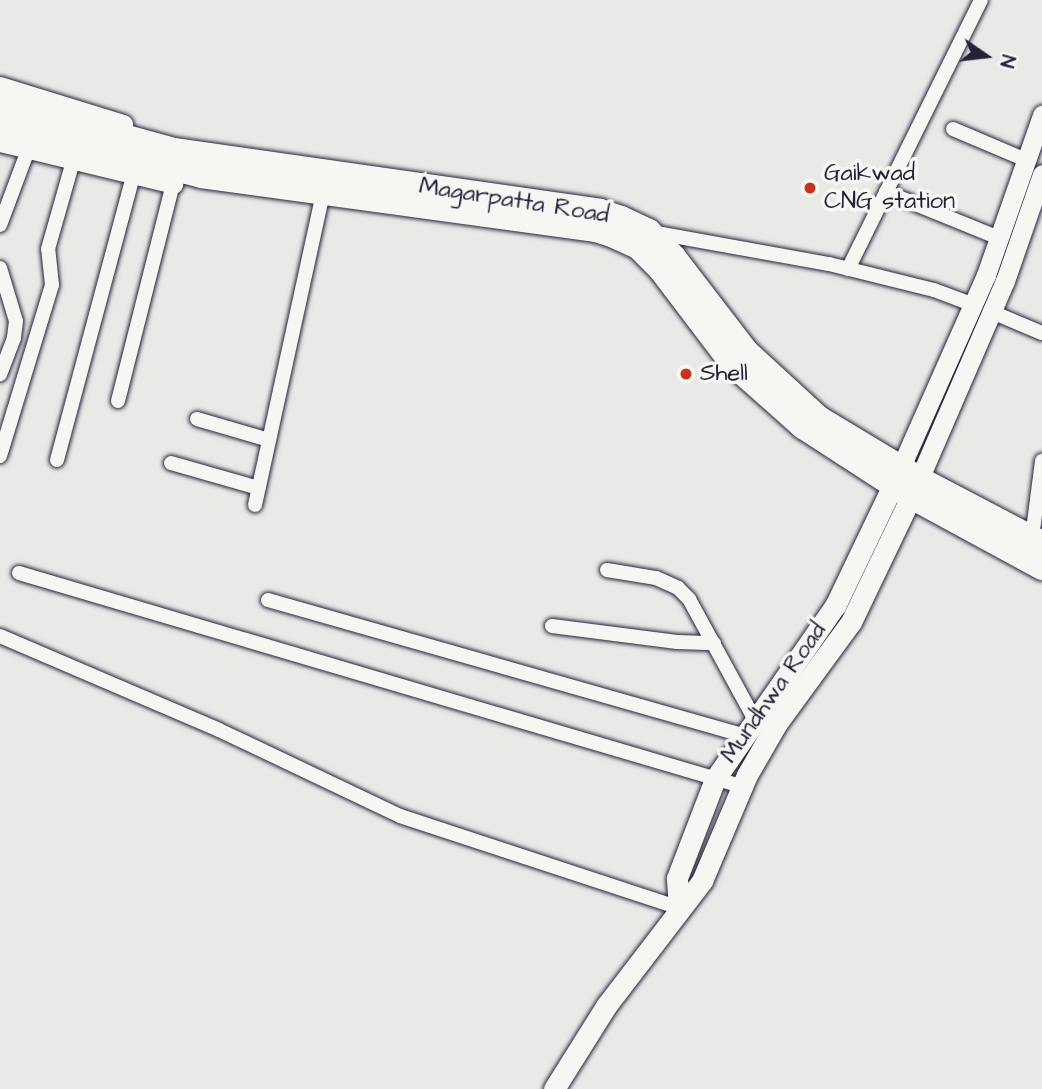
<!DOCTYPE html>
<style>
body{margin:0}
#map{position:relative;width:1042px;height:1089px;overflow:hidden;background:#e9e9e7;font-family:"Architects Daughter",sans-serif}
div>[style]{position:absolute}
.roads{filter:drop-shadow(0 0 2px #22223b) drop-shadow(0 0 2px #22223b)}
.street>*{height:14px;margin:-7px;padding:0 7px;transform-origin:7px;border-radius:7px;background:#f6f6f2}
.secondary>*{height:19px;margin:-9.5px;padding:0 9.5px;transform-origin:9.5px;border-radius:9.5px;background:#f6f6f2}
.primary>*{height:21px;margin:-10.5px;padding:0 10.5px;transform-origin:10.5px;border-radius:10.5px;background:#f6f6f2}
.highway>*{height:24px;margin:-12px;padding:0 12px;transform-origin:12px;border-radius:12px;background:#f6f6f2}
.dots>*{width:19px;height:19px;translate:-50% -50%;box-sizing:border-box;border:4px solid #f6f6f2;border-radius:50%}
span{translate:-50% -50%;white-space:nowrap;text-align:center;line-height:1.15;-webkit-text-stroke:7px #f6f6f2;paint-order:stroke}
.poi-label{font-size:24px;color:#22223b}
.left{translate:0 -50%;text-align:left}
.street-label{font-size:24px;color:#22223b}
.north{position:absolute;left:951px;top:21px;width:70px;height:70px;-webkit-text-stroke:5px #f6f6f2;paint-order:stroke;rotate:104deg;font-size:19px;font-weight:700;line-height:28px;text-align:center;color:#22223b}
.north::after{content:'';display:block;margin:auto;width:24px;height:32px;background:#22223b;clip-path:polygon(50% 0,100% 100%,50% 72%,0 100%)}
</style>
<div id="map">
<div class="roads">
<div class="street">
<i style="left:953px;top:129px;width:79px;rotate:23deg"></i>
<i style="left:886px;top:192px;width:122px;rotate:22.2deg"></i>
<i style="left:0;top:225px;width:80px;rotate:-69.5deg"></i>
<i style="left:651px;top:232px;width:181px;rotate:10.2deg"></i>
<i style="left:829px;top:264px;width:108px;rotate:13.9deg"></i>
<i style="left:934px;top:290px;width:43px;rotate:20.6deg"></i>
<i style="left:0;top:268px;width:55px;rotate:73.2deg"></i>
<i style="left:16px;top:321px;width:17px;rotate:97deg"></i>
<i style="left:14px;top:338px;width:39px;rotate:111deg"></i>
<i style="left:848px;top:269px;width:300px;rotate:-63.7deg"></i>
<i style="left:992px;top:312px;width:54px;rotate:22.8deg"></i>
<i style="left:118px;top:401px;width:224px;rotate:-75.8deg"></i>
<i style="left:197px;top:419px;width:75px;rotate:16.3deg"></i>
<i style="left:0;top:456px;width:179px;rotate:-73.1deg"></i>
<i style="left:52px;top:285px;width:36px;rotate:-96deg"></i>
<i style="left:48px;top:249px;width:91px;rotate:-74.1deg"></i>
<i style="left:57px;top:460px;width:294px;rotate:-75deg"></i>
<i style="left:171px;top:463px;width:91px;rotate:15.9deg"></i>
<i style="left:255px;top:505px;width:320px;rotate:-77.7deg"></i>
<i style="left:1032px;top:538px;width:78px;rotate:-82.6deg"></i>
<i style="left:607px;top:570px;width:50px;rotate:9.3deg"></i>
<i style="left:656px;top:578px;width:24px;rotate:24deg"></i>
<i style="left:678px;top:588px;width:16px;rotate:45deg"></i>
<i style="left:689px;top:599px;width:138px;rotate:61.4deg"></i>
<i style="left:19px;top:573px;width:753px;rotate:16.44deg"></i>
<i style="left:268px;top:600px;width:494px;rotate:15.9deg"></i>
<i style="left:552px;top:626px;width:126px;rotate:7.3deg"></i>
<i style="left:677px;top:642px;width:37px;rotate:2deg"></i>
<i style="left:0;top:636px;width:238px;rotate:23.2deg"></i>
<i style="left:219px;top:730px;width:200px;rotate:25.4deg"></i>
<i style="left:400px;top:816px;width:294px;rotate:18.2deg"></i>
</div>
<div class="secondary">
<i style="left:0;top:86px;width:129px;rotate:17.2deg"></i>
<i style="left:0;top:142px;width:178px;rotate:13.6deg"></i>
<i style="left:173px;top:184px;width:13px;rotate:-77deg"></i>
<i style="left:896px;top:478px;width:222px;rotate:-66.1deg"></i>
<i style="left:986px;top:275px;width:170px;rotate:-70.7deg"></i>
<i style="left:914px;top:491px;width:229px;rotate:-66.6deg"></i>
<i style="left:1005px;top:281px;width:113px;rotate:-70.9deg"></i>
</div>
<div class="primary">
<i style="left:679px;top:908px;width:30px;rotate:-94deg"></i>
<i style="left:677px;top:878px;width:106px;rotate:-69deg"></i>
<i style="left:715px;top:779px;width:211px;rotate:-55.3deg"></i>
<i style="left:835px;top:606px;width:134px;rotate:-64.4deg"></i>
<i style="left:554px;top:1089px;width:98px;rotate:-57.9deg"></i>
<i style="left:606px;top:1006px;width:158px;rotate:-52.5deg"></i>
<i style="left:702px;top:881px;width:115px;rotate:-67deg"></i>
<i style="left:747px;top:775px;width:60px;rotate:-60deg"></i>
<i style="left:777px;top:723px;width:125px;rotate:-53.8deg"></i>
<i style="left:851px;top:622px;width:139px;rotate:-64.4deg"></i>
</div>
<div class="highway">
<i style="left:0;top:102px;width:180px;rotate:15.4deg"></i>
<i style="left:174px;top:150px;width:430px;rotate:8.1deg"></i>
<i style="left:600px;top:211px;width:22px;rotate:18deg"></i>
<i style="left:621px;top:218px;width:31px;rotate:25deg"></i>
<i style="left:649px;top:231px;width:36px;rotate:46deg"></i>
<i style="left:674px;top:257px;width:118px;rotate:52.5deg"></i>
<i style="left:746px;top:351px;width:99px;rotate:42.5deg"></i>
<i style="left:819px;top:418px;width:118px;rotate:31.1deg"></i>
<i style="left:920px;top:479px;width:138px;rotate:27.7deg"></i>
<i style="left:0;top:125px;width:207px;rotate:14.2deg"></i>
<i style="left:201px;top:176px;width:399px;rotate:7.8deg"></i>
<i style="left:596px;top:230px;width:19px;rotate:18deg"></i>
<i style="left:614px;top:236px;width:26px;rotate:25deg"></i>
<i style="left:638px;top:247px;width:31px;rotate:45deg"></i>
<i style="left:660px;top:269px;width:119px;rotate:52.8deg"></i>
<i style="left:732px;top:364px;width:95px;rotate:41.6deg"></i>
<i style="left:803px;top:427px;width:129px;rotate:32.9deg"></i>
<i style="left:911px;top:497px;width:149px;rotate:28.5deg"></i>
</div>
</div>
<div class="dots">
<i style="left:810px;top:188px;background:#c8321e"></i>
<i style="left:686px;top:374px;background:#c8321e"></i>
</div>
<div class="poi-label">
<span class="left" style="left:824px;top:188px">Gaikwad<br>CNG station</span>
<span class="left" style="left:700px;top:374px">Shell</span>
</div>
<div class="street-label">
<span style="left:514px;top:201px;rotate:9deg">Magarpatta Road</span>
<span style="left:774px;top:693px;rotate:-55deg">Mundhwa Road</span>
</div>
<div class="north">N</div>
</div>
